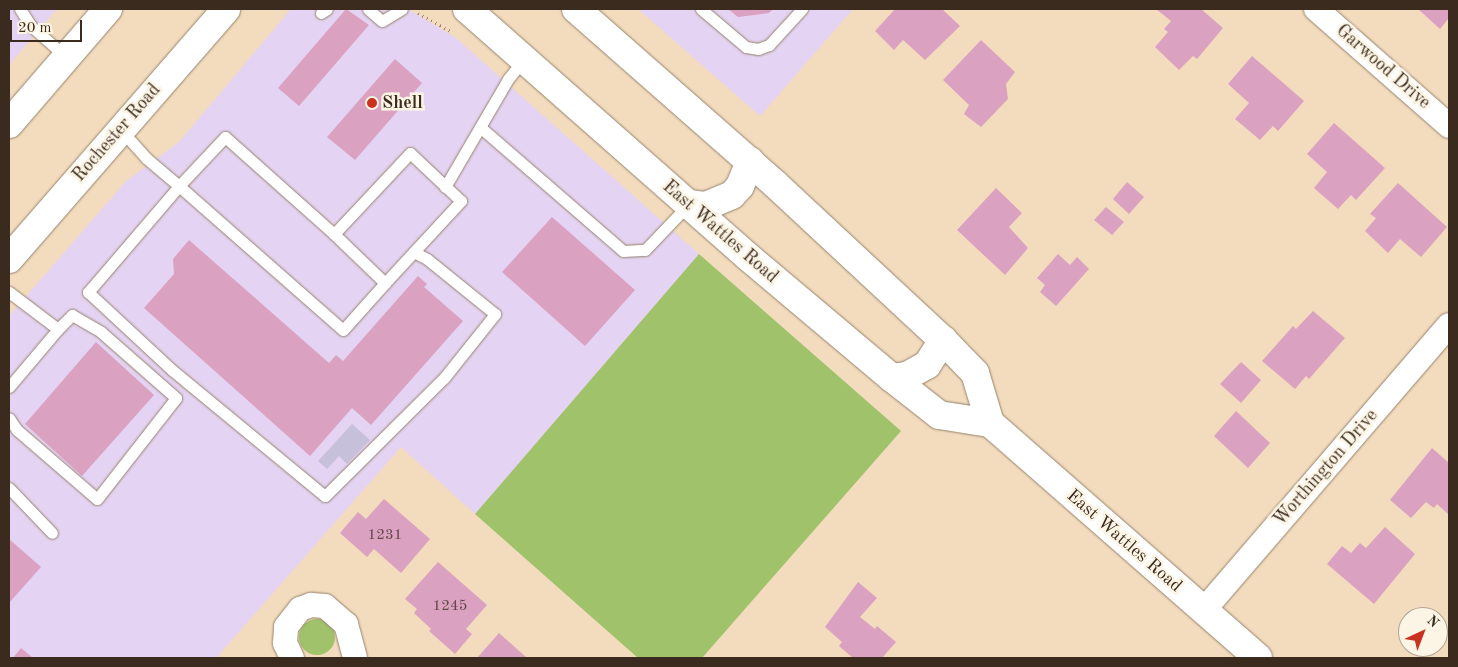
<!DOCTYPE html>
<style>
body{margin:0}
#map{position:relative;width:1458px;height:667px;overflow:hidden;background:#f3dcbe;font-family:"Old Standard TT",serif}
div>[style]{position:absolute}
.built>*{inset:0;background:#e4d3f2}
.industrial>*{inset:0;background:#c6c0da}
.green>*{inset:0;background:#9fc26b}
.round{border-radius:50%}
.building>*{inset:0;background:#dba1c1}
.path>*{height:3px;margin-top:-1.5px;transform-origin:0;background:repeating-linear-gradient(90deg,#97836e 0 1px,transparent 0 5px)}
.roads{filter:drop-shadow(0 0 1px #97836e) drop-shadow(0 0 1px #97836e)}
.service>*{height:11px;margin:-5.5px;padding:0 5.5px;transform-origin:5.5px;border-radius:5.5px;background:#fff}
.minor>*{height:24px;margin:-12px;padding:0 12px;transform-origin:12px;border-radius:12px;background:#fff}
.secondary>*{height:28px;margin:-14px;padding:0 14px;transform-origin:14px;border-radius:14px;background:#fff}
.dots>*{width:14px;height:14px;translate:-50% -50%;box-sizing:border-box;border:2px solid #fcf5e5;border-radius:50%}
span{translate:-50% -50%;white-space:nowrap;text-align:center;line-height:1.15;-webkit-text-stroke:5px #fcf5e5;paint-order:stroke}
.number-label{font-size:15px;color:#634847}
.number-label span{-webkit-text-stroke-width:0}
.street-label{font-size:18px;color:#3b2a1e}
.poi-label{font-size:18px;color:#3b2a1e;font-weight:700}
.left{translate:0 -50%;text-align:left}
.frame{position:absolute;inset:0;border:10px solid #3b2a1e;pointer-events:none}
.north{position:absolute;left:1398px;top:607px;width:50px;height:50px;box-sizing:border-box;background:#fcf5e5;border:1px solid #afa495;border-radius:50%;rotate:43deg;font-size:14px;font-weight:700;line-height:20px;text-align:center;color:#3b2a1e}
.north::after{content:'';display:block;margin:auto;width:18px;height:22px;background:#c8321e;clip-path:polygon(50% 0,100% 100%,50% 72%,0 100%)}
.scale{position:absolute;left:10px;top:20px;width:72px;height:22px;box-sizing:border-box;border:2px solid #3b2a1e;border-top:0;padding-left:6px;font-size:15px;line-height:18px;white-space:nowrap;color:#3b2a1e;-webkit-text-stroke:4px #fcf5e5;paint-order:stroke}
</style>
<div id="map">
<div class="built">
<i style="clip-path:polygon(9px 9px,57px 9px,9px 65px)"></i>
<i style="clip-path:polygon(291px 9px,408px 9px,456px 38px,699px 254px,475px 514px,401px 447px,216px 658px,9px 658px,9px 316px,127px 180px,179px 142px)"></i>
<i style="clip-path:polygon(638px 9px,853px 9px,760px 116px)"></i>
</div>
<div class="industrial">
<i style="clip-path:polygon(352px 424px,370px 440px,347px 464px,339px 456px,327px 469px,318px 461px)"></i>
</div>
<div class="green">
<i style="clip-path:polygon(699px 254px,901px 431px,702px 658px,638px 658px,475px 514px)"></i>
<i class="round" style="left:299px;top:619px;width:36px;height:36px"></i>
</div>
<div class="building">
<i style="clip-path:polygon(346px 9px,369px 25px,299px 106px,278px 88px)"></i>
<i style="clip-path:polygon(728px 9px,773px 9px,769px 13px,738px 17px)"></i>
<i style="clip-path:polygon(895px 9px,942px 9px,960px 26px,925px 60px,903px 40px,894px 50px,875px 31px)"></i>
<i style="clip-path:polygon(1156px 9px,1201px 9px,1223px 28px,1197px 59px,1193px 56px,1179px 70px,1155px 47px,1168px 32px,1164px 29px,1171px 21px)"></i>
<i style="clip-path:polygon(1418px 9px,1449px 9px,1449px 18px,1440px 29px)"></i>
<i style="clip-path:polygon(981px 40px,1015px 72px,1006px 84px,1008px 99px,981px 127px,964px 114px,969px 105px,943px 80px)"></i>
<i style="clip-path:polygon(1252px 56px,1304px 101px,1278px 131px,1273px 126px,1260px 140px,1235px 119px,1249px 103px,1228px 84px)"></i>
<i style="clip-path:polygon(395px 59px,422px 83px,355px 160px,327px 137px)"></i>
<i style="clip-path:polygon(1334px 123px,1385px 168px,1356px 200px,1351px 195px,1338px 209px,1314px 188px,1327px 172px,1307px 154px)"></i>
<i style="clip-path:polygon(1127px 182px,1144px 197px,1129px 214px,1113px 199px)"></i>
<i style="clip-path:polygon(1398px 183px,1447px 227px,1421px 257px,1400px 239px,1388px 253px,1365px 231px,1376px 218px,1370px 214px)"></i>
<i style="clip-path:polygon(996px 188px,1022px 213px,1009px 227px,1028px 248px,1005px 275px,957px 230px)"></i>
<i style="clip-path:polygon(1106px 207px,1124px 222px,1112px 235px,1094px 220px)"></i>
<i style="clip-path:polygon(552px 217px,635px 290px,585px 346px,502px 272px)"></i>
<i style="clip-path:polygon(189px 240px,329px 363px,336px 355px,343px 361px,418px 276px,427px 284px,424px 287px,463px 321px,371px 425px,352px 408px,310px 456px,144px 308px,174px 274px,173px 259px)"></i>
<i style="clip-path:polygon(1058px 254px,1070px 265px,1077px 257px,1089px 269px,1056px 306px,1040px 292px,1045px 285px,1037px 278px)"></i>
<i style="clip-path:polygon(1313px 311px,1345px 338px,1309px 379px,1306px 376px,1295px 389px,1262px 361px,1293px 326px,1296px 329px)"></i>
<i style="clip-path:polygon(96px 342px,154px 395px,82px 476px,25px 424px)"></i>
<i style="clip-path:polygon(1241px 362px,1261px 380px,1241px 403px,1220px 384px)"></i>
<i style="clip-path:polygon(1236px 411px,1270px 443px,1248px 468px,1214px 436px)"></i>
<i style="clip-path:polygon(1432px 448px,1449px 463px,1449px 515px,1437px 504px,1434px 508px,1426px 502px,1411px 518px,1390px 500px)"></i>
<i style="clip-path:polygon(384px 499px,430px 539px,401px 573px,374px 549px,367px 557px,340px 533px,358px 512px,366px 519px)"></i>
<i style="clip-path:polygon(1385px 527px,1415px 554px,1374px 604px,1327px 564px,1342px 546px,1351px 553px,1360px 543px,1366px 548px)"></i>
<i style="clip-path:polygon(9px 539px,41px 567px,9px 603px)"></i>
<i style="clip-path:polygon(438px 562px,487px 605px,466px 629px,472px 634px,455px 654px,429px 631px,431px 629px,414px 613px,417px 609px,405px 599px)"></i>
<i style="clip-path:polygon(858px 582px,877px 598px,860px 617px,875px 629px,877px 626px,896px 642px,882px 658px,853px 658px,839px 646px,842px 642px,825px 627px)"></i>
<i style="clip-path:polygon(499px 633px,527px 658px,477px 658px)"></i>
<i style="clip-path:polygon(21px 648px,33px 658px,13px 658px)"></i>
</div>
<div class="path">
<i style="left:418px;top:13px;width:37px;rotate:29deg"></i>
</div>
<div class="roads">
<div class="service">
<i style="left:20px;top:9px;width:20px;rotate:57deg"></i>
<i style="left:31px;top:26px;width:47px;rotate:41.5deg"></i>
<i style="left:368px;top:9px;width:18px;rotate:41deg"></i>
<i style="left:382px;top:21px;width:23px;rotate:-31deg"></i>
<i style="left:701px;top:9px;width:59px;rotate:40.2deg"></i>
<i style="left:746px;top:47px;width:12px;rotate:9deg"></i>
<i style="left:758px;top:49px;width:12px;rotate:-20deg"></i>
<i style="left:769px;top:45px;width:49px;rotate:-47.5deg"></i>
<i style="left:321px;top:13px;width:7px;rotate:-34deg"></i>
<i style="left:480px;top:127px;width:189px;rotate:40.9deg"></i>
<i style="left:623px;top:251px;width:22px;rotate:-3deg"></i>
<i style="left:645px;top:250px;width:64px;rotate:-46.3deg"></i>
<i style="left:121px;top:130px;width:38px;rotate:48deg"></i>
<i style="left:146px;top:158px;width:43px;rotate:40.3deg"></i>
<i style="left:179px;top:186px;width:218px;rotate:41.3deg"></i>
<i style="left:343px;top:330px;width:63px;rotate:-48.2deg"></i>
<i style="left:385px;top:283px;width:112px;rotate:-47.2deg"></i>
<i style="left:461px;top:201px;width:70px;rotate:-136.7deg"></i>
<i style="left:410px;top:153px;width:111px;rotate:133.2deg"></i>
<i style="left:334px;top:234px;width:146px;rotate:-138.3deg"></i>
<i style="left:225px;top:137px;width:67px;rotate:133.2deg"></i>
<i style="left:179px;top:186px;width:140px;rotate:130.6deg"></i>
<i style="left:88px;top:292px;width:115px;rotate:42.9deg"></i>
<i style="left:172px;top:370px;width:198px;rotate:39.5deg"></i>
<i style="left:325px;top:496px;width:168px;rotate:-44.8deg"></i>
<i style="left:444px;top:378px;width:82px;rotate:-51.4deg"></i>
<i style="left:495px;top:314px;width:87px;rotate:-141deg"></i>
<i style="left:427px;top:259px;width:15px;rotate:-152deg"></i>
<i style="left:445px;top:187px;width:125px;rotate:-59.7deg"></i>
<i style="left:508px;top:79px;width:26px;rotate:-51deg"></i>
<i style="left:334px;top:234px;width:71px;rotate:43.9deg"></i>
<i style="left:9px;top:292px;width:61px;rotate:37.1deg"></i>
<i style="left:58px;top:329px;width:20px;rotate:-45deg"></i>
<i style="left:72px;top:315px;width:34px;rotate:30deg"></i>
<i style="left:101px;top:332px;width:100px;rotate:41.3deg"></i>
<i style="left:176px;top:398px;width:128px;rotate:128deg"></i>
<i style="left:97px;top:499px;width:106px;rotate:-139.2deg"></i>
<i style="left:17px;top:430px;width:14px;rotate:-124deg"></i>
<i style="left:9px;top:387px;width:76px;rotate:-49.8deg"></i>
<i style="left:9px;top:488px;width:62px;rotate:46.3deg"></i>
</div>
<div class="minor">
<i style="left:1316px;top:9px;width:177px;rotate:41.3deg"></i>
<i style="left:1203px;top:611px;width:377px;rotate:-49.3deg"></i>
<i style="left:292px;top:658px;width:17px;rotate:-115deg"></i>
<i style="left:285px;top:643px;width:16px;rotate:-86deg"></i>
<i style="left:286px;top:627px;width:23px;rotate:-52deg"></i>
<i style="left:300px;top:609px;width:12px;rotate:-20deg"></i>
<i style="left:311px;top:605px;width:14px;rotate:4deg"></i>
<i style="left:325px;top:606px;width:28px;rotate:41deg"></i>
<i style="left:346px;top:624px;width:35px;rotate:75deg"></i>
</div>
<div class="secondary">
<i style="left:467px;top:9px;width:373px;rotate:41.4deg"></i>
<i style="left:747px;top:256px;width:189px;rotate:40.1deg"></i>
<i style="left:892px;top:378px;width:60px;rotate:38.2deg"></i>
<i style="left:939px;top:415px;width:52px;rotate:8.9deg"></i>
<i style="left:576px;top:9px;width:265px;rotate:41.3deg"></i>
<i style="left:775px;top:184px;width:229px;rotate:42.9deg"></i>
<i style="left:943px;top:340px;width:46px;rotate:45.9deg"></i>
<i style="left:975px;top:373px;width:52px;rotate:73.3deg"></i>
<i style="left:990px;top:423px;width:356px;rotate:41.2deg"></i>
<i style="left:9px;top:124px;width:152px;rotate:-49.3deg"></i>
<i style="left:689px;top:204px;width:17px;rotate:7deg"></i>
<i style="left:706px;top:206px;width:28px;rotate:-23deg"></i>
<i style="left:732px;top:195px;width:12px;rotate:-48deg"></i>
<i style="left:740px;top:186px;width:27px;rotate:-68deg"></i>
<i style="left:9px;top:259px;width:331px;rotate:-49deg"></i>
<i style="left:892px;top:378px;width:15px;rotate:-8deg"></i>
<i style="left:907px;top:376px;width:23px;rotate:-29deg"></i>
<i style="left:927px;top:365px;width:30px;rotate:-57deg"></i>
</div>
</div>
<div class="dots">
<i style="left:372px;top:103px;background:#c8321e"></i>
</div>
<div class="number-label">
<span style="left:385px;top:536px">1231</span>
<span style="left:450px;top:607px">1245</span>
</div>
<div class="street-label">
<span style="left:1383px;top:67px;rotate:41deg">Garwood Drive</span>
<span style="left:117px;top:133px;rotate:-49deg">Rochester Road</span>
<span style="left:720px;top:232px;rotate:41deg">East Wattles Road</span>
<span style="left:1326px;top:468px;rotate:-49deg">Worthington Drive</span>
<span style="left:1124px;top:541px;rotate:41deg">East Wattles Road</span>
</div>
<div class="poi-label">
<span class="left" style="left:382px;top:103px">Shell</span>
</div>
<div class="frame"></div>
<div class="north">N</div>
<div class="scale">20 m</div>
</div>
